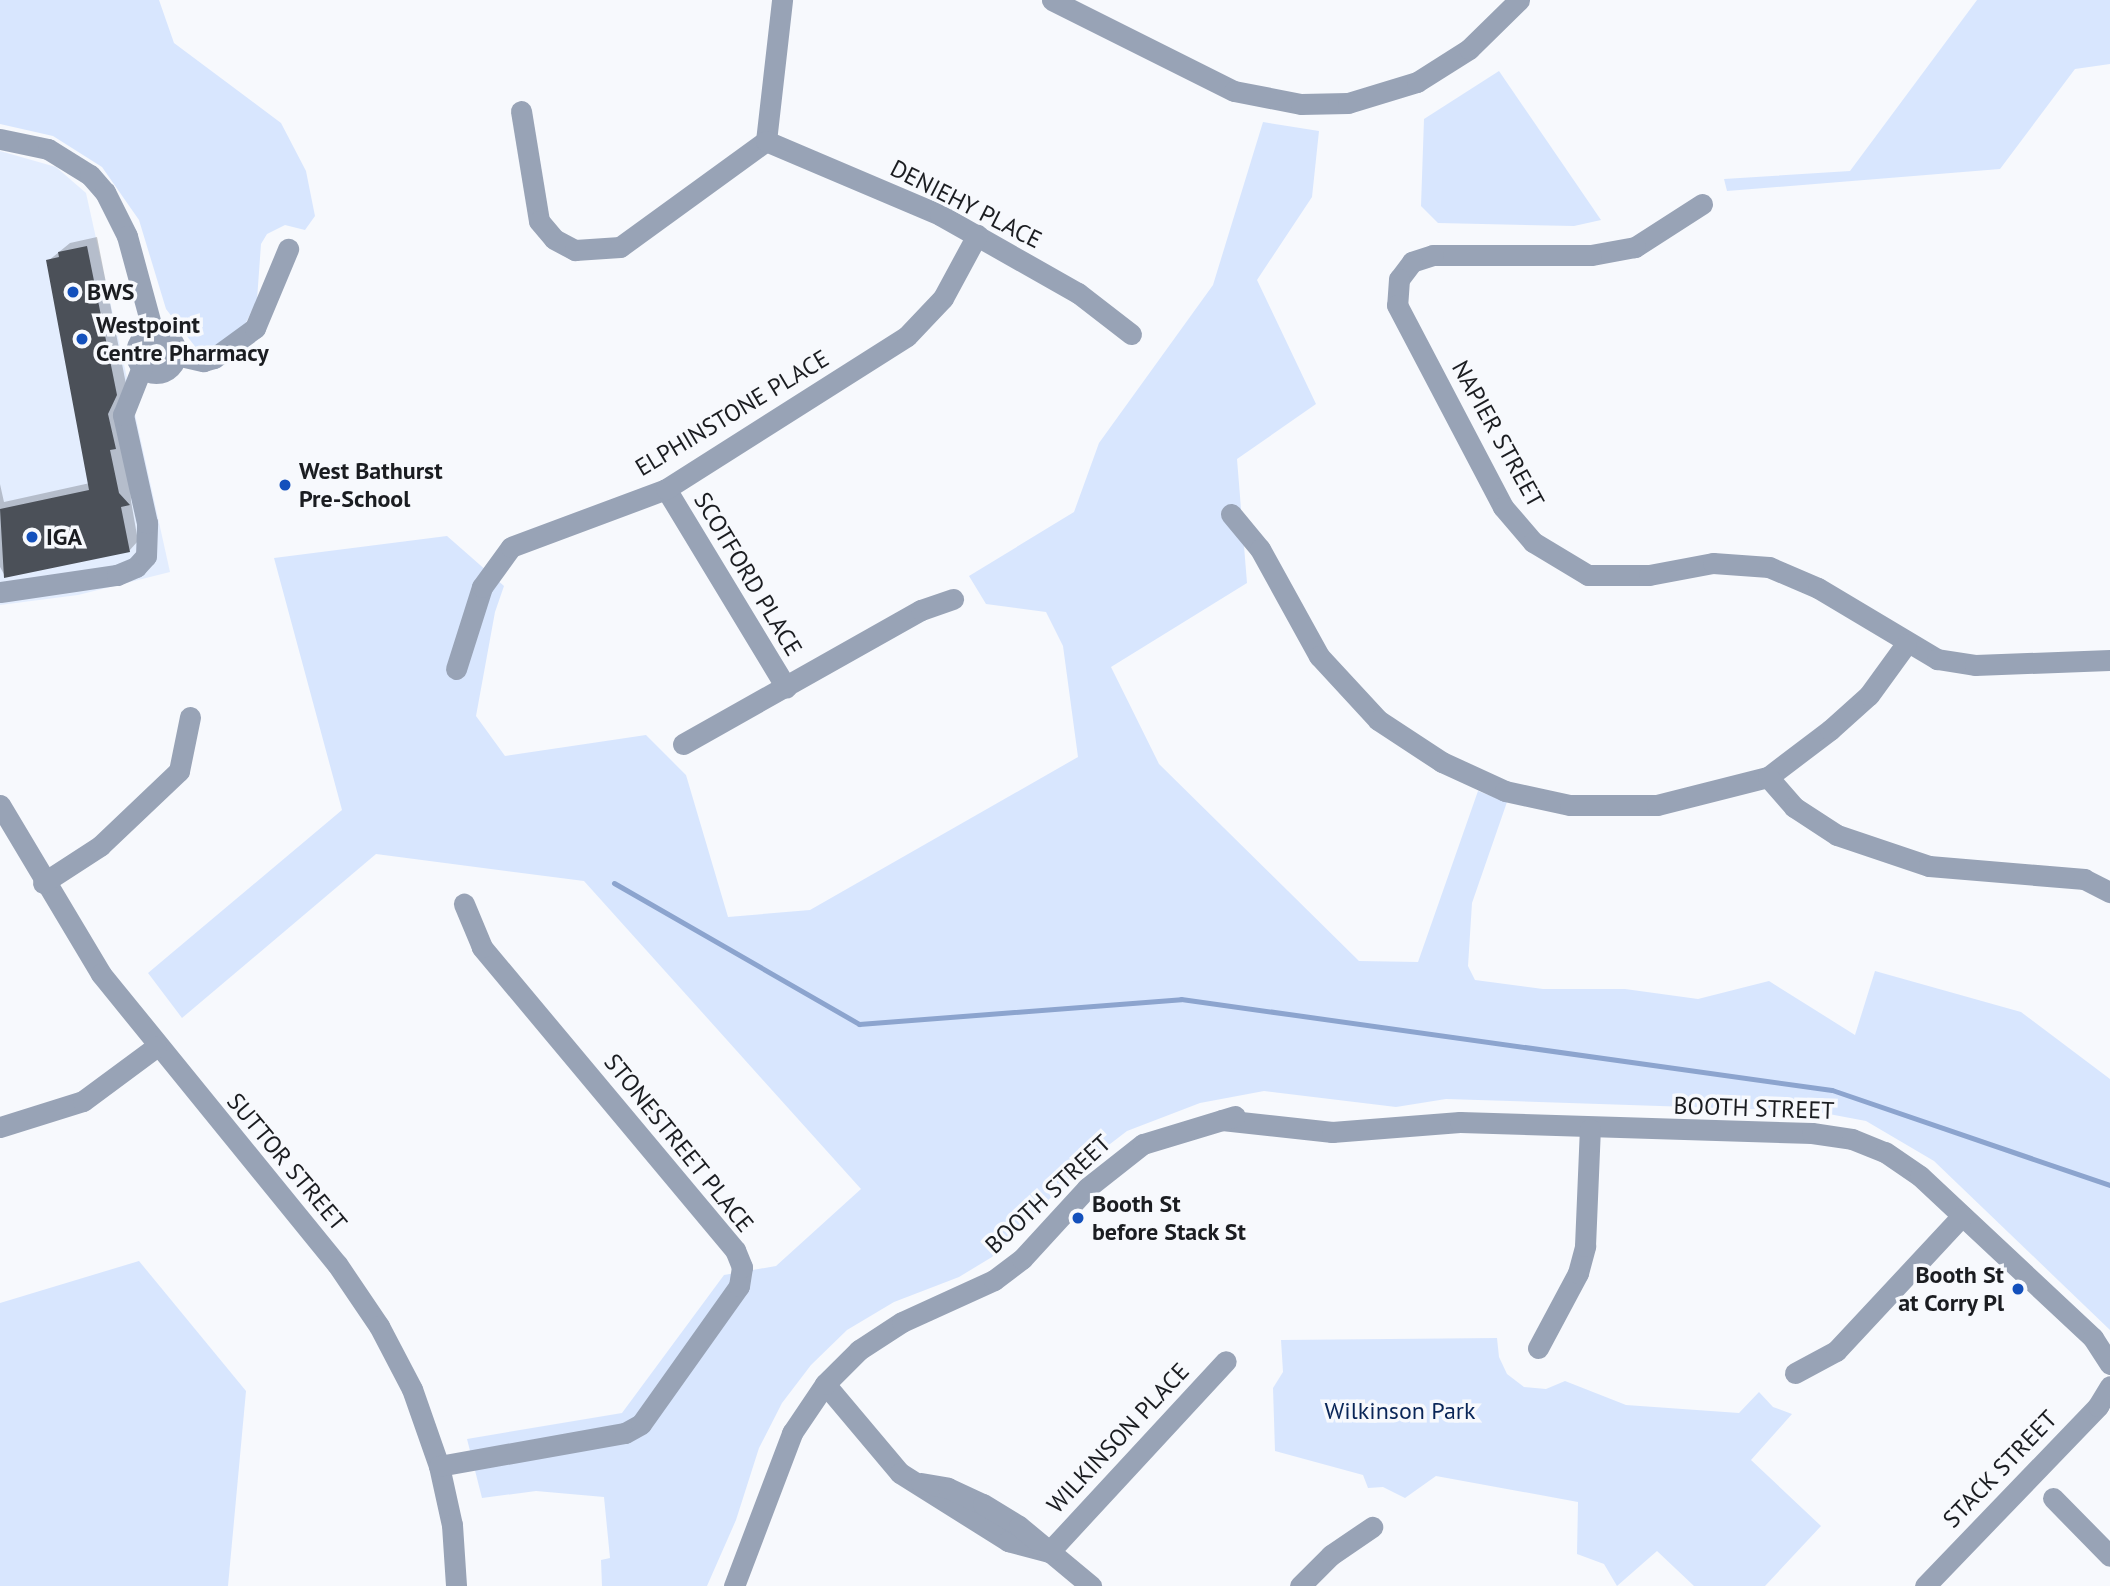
<!DOCTYPE html>
<style>
body{margin:0}
#map{position:relative;width:2110px;height:1586px;overflow:hidden;background:#f7f9fd;font-family:"PT Sans",sans-serif}
div>[style]{position:absolute}
.built>*{inset:0;background:#e3edfe}
.green>*{inset:0;background:#d8e6fe}
.shadow>*{inset:0;background:#0003}
.stream>*{height:5px;margin:-2.5px;padding:0 2.5px;transform-origin:2.5px;border-radius:2.5px;background:#8ca4ce}
.building>*{inset:0;background:#4b5058}
.minor>*{height:21px;margin:-10.5px;padding:0 10.5px;transform-origin:10.5px;border-radius:10.5px;background:#98a3b6}
.minor>.ring{margin:-10.5px;padding:0;box-sizing:content-box;background:none;border:21px solid #98a3b6;border-radius:50%}
.dots>*{width:19px;height:19px;translate:-50% -50%;box-sizing:border-box;border:4px solid #f7f9fd;border-radius:50%}
span{translate:-50% -50%;white-space:nowrap;text-align:center;line-height:1.15;-webkit-text-stroke:7px #f7f9fd;paint-order:stroke}
.street-label{font-size:24px;color:#1b1d21}
.poi-label{font-size:24px;color:#1b1d21;font-weight:700}
.left{translate:0 -50%;text-align:left}
.right{translate:-100% -50%;text-align:right}
.park-label{font-size:24px;color:#0a2658}
</style>
<div id="map">
<div class="built">
<i style="clip-path:polygon(0 151px,56px 167px,86px 193px,170px 572px,78px 595px,0 605px)"></i>
</div>
<div class="green">
<i style="clip-path:polygon(0 0,159px 0,174px 43px,281px 123px,306px 171px,315px 216px,305px 230px,285px 225px,267px 234px,261px 244px,257px 300px,241px 333px,208px 353px,197px 349px,166px 309px,139px 220px,102px 167px,53px 136px,0 124px)"></i>
<i style="clip-path:polygon(1977px 0,2110px 0,2110px 64px,2075px 69px,2000px 169px,1727px 191px,1724px 179px,1850px 171px)"></i>
<i style="clip-path:polygon(1499px 71px,1601px 220px,1574px 226px,1438px 223px,1421px 206px,1424px 119px)"></i>
<i style="clip-path:polygon(1263px 122px,1319px 131px,1312px 197px,1257px 280px,1316px 404px,1237px 459px,1247px 583px,1111px 667px,1159px 764px,1359px 961px,1418px 962px,1478px 791px,1507px 802px,1472px 903px,1468px 966px,1475px 980px,1543px 989px,1625px 989px,1698px 999px,1769px 981px,1855px 1035px,1875px 971px,2021px 1012px,2110px 1079px,2110px 1330px,1934px 1161px,1866px 1121px,1813px 1111px,1446px 1099px,1396px 1107px,1264px 1091px,1200px 1103px,1127px 1131px,1084px 1164px,992px 1257px,959px 1277px,894px 1302px,847px 1330px,811px 1365px,782px 1403px,759px 1448px,736px 1520px,707px 1586px,602px 1586px,601px 1560px,610px 1558px,604px 1497px,536px 1491px,482px 1498px,467px 1439px,622px 1413px,724px 1275px,776px 1266px,861px 1189px,584px 881px,376px 854px,182px 1018px,148px 973px,342px 810px,274px 558px,447px 536px,504px 586px,495px 612px,476px 716px,505px 756px,646px 735px,686px 775px,728px 917px,810px 910px,1078px 757px,1063px 646px,1046px 612px,986px 604px,969px 576px,1074px 512px,1099px 443px,1213px 285px)"></i>
<i style="clip-path:polygon(139px 1261px,246px 1391px,228px 1586px,0 1586px,0 1303px)"></i>
<i style="clip-path:polygon(1497px 1338px,1499px 1357px,1507px 1374px,1524px 1387px,1546px 1389px,1565px 1381px,1626px 1405px,1739px 1413px,1759px 1392px,1773px 1407px,1792px 1414px,1751px 1460px,1821px 1526px,1765px 1586px,1694px 1586px,1657px 1551px,1617px 1586px,1604px 1564px,1577px 1554px,1578px 1502px,1436px 1476px,1405px 1498px,1383px 1487px,1368px 1488px,1363px 1475px,1275px 1451px,1273px 1388px,1283px 1372px,1281px 1340px)"></i>
</div>
<div class="shadow">
<i style="clip-path:polygon(97px 237px,126px 384px,131px 501px,138px 541px,129px 551px,5px 576px,0 567px,0 484px,4px 502px,90px 483px,48px 261px,70px 243px)"></i>
</div>
<div class="stream">
<i style="left:614px;top:883px;width:283px;rotate:29.9deg"></i>
<i style="left:859px;top:1024px;width:323px;rotate:-4.4deg"></i>
<i style="left:1181px;top:999px;width:657px;rotate:7.96deg"></i>
<i style="left:1832px;top:1090px;width:294px;rotate:18.9deg"></i>
</div>
<div class="building">
<i style="clip-path:polygon(87px 246px,117px 395px,108px 414px,116px 449px,110px 450px,119px 493px,130px 505px,121px 507px,130px 552px,4px 578px,0 509px,89px 490px,46px 260px,59px 257px,58px 252px)"></i>
</div>
<div class="minor">
<i style="left:1052px;top:0;width:203px;rotate:26.6deg"></i>
<i style="left:1234px;top:91px;width:68px;rotate:11deg"></i>
<i style="left:1301px;top:104px;width:47px;rotate:-1.2deg"></i>
<i style="left:1348px;top:103px;width:72px;rotate:-16.9deg"></i>
<i style="left:1417px;top:82px;width:62px;rotate:-32.4deg"></i>
<i style="left:1469px;top:49px;width:70px;rotate:-44.4deg"></i>
<i style="left:521px;top:111px;width:111px;rotate:80.7deg"></i>
<i style="left:539px;top:221px;width:23px;rotate:50deg"></i>
<i style="left:554px;top:239px;width:24px;rotate:28deg"></i>
<i style="left:575px;top:250px;width:45px;rotate:-3.8deg"></i>
<i style="left:620px;top:247px;width:180px;rotate:-36deg"></i>
<i style="left:766px;top:141px;width:142px;rotate:-83.5deg"></i>
<i style="left:0;top:139px;width:49px;rotate:11.8deg"></i>
<i style="left:48px;top:149px;width:49px;rotate:31.8deg"></i>
<i style="left:90px;top:175px;width:23px;rotate:49deg"></i>
<i style="left:105px;top:192px;width:49px;rotate:63.4deg"></i>
<i style="left:127px;top:236px;width:99px;rotate:74.8deg"></i>
<i style="left:766px;top:141px;width:189px;rotate:23deg"></i>
<i style="left:940px;top:215px;width:159px;rotate:29.5deg"></i>
<i style="left:1078px;top:293px;width:67px;rotate:37.7deg"></i>
<i style="left:1702px;top:204px;width:80px;rotate:147.3deg"></i>
<i style="left:1635px;top:247px;width:45px;rotate:169.7deg"></i>
<i style="left:1591px;top:255px;width:158px;rotate:180deg"></i>
<i style="left:1433px;top:255px;width:22px;rotate:162deg"></i>
<i style="left:1412px;top:262px;width:21px;rotate:127deg"></i>
<i style="left:1399px;top:279px;width:26px;rotate:94deg"></i>
<i style="left:1397px;top:305px;width:228px;rotate:62.3deg"></i>
<i style="left:1503px;top:507px;width:46px;rotate:49.4deg"></i>
<i style="left:1533px;top:542px;width:64px;rotate:31deg"></i>
<i style="left:1588px;top:575px;width:61px"></i>
<i style="left:1649px;top:575px;width:65px;rotate:-10.6deg"></i>
<i style="left:1713px;top:563px;width:56px;rotate:4.1deg"></i>
<i style="left:1769px;top:567px;width:53px;rotate:23.2deg"></i>
<i style="left:1818px;top:588px;width:139px;rotate:30.8deg"></i>
<i style="left:1937px;top:659px;width:38px;rotate:9deg"></i>
<i style="left:1975px;top:665px;width:135px;rotate:-2.1deg"></i>
<i class="ring" style="left:136px;top:333px;width:19px;height:19px"></i>
<i style="left:176px;top:355px;width:28px;rotate:13deg"></i>
<i style="left:203px;top:361px;width:11px;rotate:-15deg"></i>
<i style="left:214px;top:358px;width:51px;rotate:-36.2deg"></i>
<i style="left:255px;top:328px;width:86px;rotate:-67.3deg"></i>
<i style="left:666px;top:489px;width:232px;rotate:58.8deg"></i>
<i style="left:1231px;top:514px;width:45px;rotate:50.4deg"></i>
<i style="left:1260px;top:549px;width:122px;rotate:61.1deg"></i>
<i style="left:1319px;top:656px;width:87px;rotate:47.3deg"></i>
<i style="left:1378px;top:720px;width:77px;rotate:33.3deg"></i>
<i style="left:1442px;top:762px;width:69px;rotate:24.7deg"></i>
<i style="left:1505px;top:791px;width:66px;rotate:12.2deg"></i>
<i style="left:1570px;top:805px;width:87px"></i>
<i style="left:1657px;top:805px;width:114px;rotate:-14.2deg"></i>
<i style="left:1768px;top:777px;width:78px;rotate:-37.2deg"></i>
<i style="left:1830px;top:730px;width:52px;rotate:-41.9deg"></i>
<i style="left:1869px;top:695px;width:63px;rotate:-54deg"></i>
<i style="left:0;top:592px;width:118px;rotate:-8.3deg"></i>
<i style="left:117px;top:575px;width:21px;rotate:-23deg"></i>
<i style="left:136px;top:567px;width:15px;rotate:-48deg"></i>
<i style="left:146px;top:556px;width:33px;rotate:-88deg"></i>
<i style="left:147px;top:523px;width:111px;rotate:-102.5deg"></i>
<i style="left:123px;top:415px;width:52px;rotate:-68.4deg"></i>
<i style="left:456px;top:669px;width:86px;rotate:-72.4deg"></i>
<i style="left:482px;top:587px;width:49px;rotate:-54.1deg"></i>
<i style="left:511px;top:547px;width:165px;rotate:-20.5deg"></i>
<i style="left:666px;top:489px;width:285px;rotate:-32.4deg"></i>
<i style="left:907px;top:336px;width:52px;rotate:-46.5deg"></i>
<i style="left:943px;top:298px;width:72px;rotate:-61.6deg"></i>
<i style="left:683px;top:744px;width:273px;rotate:-29.4deg"></i>
<i style="left:921px;top:610px;width:34px;rotate:-19deg"></i>
<i style="left:1768px;top:777px;width:40px;rotate:49deg"></i>
<i style="left:1794px;top:807px;width:51px;rotate:33.1deg"></i>
<i style="left:1837px;top:835px;width:97px;rotate:18.6deg"></i>
<i style="left:1929px;top:866px;width:156px;rotate:4.8deg"></i>
<i style="left:2084px;top:879px;width:29px;rotate:27deg"></i>
<i style="left:0;top:805px;width:197px;rotate:59.1deg"></i>
<i style="left:101px;top:974px;width:374px;rotate:50.9deg"></i>
<i style="left:337px;top:1264px;width:75px;rotate:55.9deg"></i>
<i style="left:379px;top:1326px;width:71px;rotate:62.4deg"></i>
<i style="left:412px;top:1389px;width:82px;rotate:70.7deg"></i>
<i style="left:439px;top:1466px;width:60px;rotate:77.6deg"></i>
<i style="left:452px;top:1525px;width:61px;rotate:86.2deg"></i>
<i style="left:43px;top:883px;width:68px;rotate:-33deg"></i>
<i style="left:100px;top:846px;width:109px;rotate:-43.5deg"></i>
<i style="left:179px;top:771px;width:55px;rotate:-78.5deg"></i>
<i style="left:1222px;top:1120px;width:111px;rotate:6.2deg"></i>
<i style="left:1332px;top:1132px;width:128px;rotate:-4.5deg"></i>
<i style="left:1460px;top:1122px;width:352px;rotate:1.8deg"></i>
<i style="left:1812px;top:1133px;width:40px;rotate:8.5deg"></i>
<i style="left:1852px;top:1139px;width:35px;rotate:22deg"></i>
<i style="left:1885px;top:1152px;width:42px;rotate:34.4deg"></i>
<i style="left:1920px;top:1176px;width:237px;rotate:43.1deg"></i>
<i style="left:2093px;top:1338px;width:31px;rotate:57deg"></i>
<i style="left:0;top:1127px;width:87px;rotate:-17.4deg"></i>
<i style="left:83px;top:1101px;width:91px;rotate:-36.5deg"></i>
<i style="left:1538px;top:1348px;width:85px;rotate:-61.9deg"></i>
<i style="left:1578px;top:1273px;width:28px;rotate:-75deg"></i>
<i style="left:1585px;top:1246px;width:117px;rotate:-87.6deg"></i>
<i style="left:1795px;top:1373px;width:47px;rotate:-28.2deg"></i>
<i style="left:1836px;top:1351px;width:185px;rotate:-47deg"></i>
<i style="left:825px;top:1384px;width:116px;rotate:49.9deg"></i>
<i style="left:900px;top:1473px;width:128px;rotate:32.2deg"></i>
<i style="left:1008px;top:1541px;width:42px;rotate:15deg"></i>
<i style="left:439px;top:1466px;width:189px;rotate:-10.1deg"></i>
<i style="left:625px;top:1433px;width:18px;rotate:-29deg"></i>
<i style="left:641px;top:1424px;width:169px;rotate:-54.6deg"></i>
<i style="left:739px;top:1286px;width:19px;rotate:-81deg"></i>
<i style="left:742px;top:1267px;width:18px;rotate:-112deg"></i>
<i style="left:735px;top:1250px;width:395px;rotate:-129.9deg"></i>
<i style="left:482px;top:947px;width:47px;rotate:-112.7deg"></i>
<i style="left:921px;top:1483px;width:27px;rotate:10deg"></i>
<i style="left:948px;top:1488px;width:38px;rotate:25deg"></i>
<i style="left:983px;top:1504px;width:42px;rotate:31.4deg"></i>
<i style="left:1019px;top:1526px;width:94px;rotate:39.8deg"></i>
<i style="left:2053px;top:1498px;width:81px;rotate:45.5deg"></i>
<i style="left:1049px;top:1552px;width:260px;rotate:-47.2deg"></i>
<i style="left:734px;top:1586px;width:164px;rotate:-69.2deg"></i>
<i style="left:792px;top:1433px;width:59px;rotate:-56deg"></i>
<i style="left:825px;top:1384px;width:48px;rotate:-45deg"></i>
<i style="left:859px;top:1350px;width:51px;rotate:-33.1deg"></i>
<i style="left:902px;top:1322px;width:101px;rotate:-24.5deg"></i>
<i style="left:994px;top:1280px;width:35px;rotate:-37deg"></i>
<i style="left:1022px;top:1259px;width:96px;rotate:-47.5deg"></i>
<i style="left:1087px;top:1188px;width:71px;rotate:-38.2deg"></i>
<i style="left:1143px;top:1144px;width:96px;rotate:-16.9deg"></i>
<i style="left:1300px;top:1586px;width:44px;rotate:-45deg"></i>
<i style="left:1331px;top:1555px;width:50px;rotate:-34.3deg"></i>
<i style="left:1925px;top:1586px;width:250px;rotate:-46.1deg"></i>
<i style="left:2098px;top:1406px;width:23px;rotate:-59deg"></i>
</div>
<div class="dots">
<i style="left:73px;top:292px;background:#1350bc"></i>
<i style="left:82px;top:339px;background:#1350bc"></i>
<i style="left:285px;top:485px;background:#1350bc"></i>
<i style="left:32px;top:537px;background:#1350bc"></i>
<i style="left:1078px;top:1218px;background:#1350bc"></i>
<i style="left:2018px;top:1289px;background:#1350bc"></i>
</div>
<div class="street-label">
<span style="left:966px;top:204px;rotate:27deg">DENIEHY PLACE</span>
<span style="left:732px;top:413px;rotate:-31deg">ELPHINSTONE PLACE</span>
<span style="left:1498px;top:434px;rotate:61deg">NAPIER STREET</span>
<span style="left:748px;top:574px;rotate:59deg">SCOTFORD PLACE</span>
<span style="left:1754px;top:1108px;rotate:2deg">BOOTH STREET</span>
<span style="left:679px;top:1143px;rotate:51deg">STONESTREET PLACE</span>
<span style="left:287px;top:1162px;rotate:50deg">SUTTOR STREET</span>
<span style="left:1048px;top:1194px;rotate:-43deg">BOOTH STREET</span>
<span style="left:1118px;top:1438px;rotate:-47deg">WILKINSON PLACE</span>
<span style="left:2000px;top:1469px;rotate:-46deg">STACK STREET</span>
</div>
<div class="poi-label">
<span class="left" style="left:87px;top:292px">BWS</span>
<span class="left" style="left:96px;top:339px">Westpoint<br>Centre Pharmacy</span>
<span class="left" style="left:299px;top:485px">West Bathurst<br>Pre-School</span>
<span class="left" style="left:46px;top:537px">IGA</span>
<span class="left" style="left:1092px;top:1218px">Booth St<br>before Stack St</span>
<span class="right" style="left:2004px;top:1289px">Booth St<br>at Corry Pl</span>
</div>
<div class="park-label">
<span style="left:1400px;top:1411px">Wilkinson Park</span>
</div>
</div>
